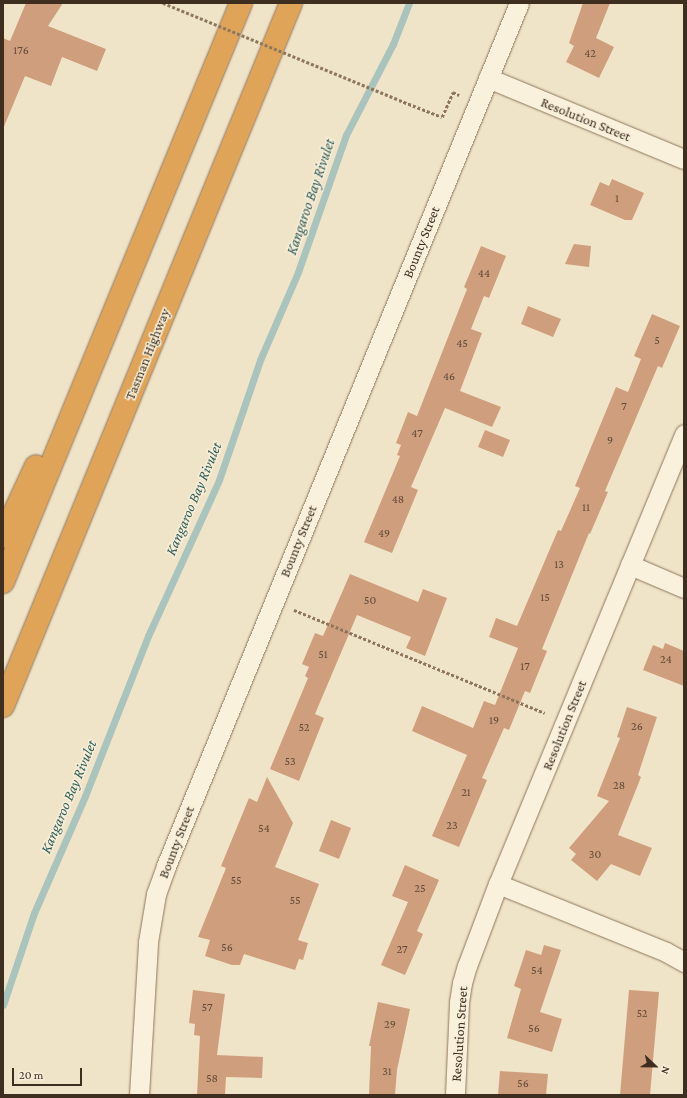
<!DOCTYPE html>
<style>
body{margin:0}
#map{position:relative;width:687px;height:1098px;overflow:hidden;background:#f0e4c8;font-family:"Crimson Pro",serif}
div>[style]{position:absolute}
.stream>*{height:7px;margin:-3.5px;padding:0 3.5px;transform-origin:3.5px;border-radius:3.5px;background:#a9c4bc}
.building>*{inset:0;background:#cf9f7d}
.path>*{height:2.5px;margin-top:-1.25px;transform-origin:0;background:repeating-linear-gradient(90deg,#8d765c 0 3px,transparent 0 5px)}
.roads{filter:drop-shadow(0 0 1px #8d765c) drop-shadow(0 0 1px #8d765c)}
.street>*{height:19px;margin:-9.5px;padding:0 9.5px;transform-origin:9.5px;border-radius:9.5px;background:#faf1dc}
.highway>*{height:22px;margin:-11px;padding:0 11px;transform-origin:11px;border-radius:11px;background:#e0a458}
.path-bridge>*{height:2.5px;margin-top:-1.25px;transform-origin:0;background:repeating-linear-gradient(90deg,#8d765c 0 3px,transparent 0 5px)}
span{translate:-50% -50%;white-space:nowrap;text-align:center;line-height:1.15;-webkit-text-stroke:3px #f7eed8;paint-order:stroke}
.number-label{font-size:12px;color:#624a37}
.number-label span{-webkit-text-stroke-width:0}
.street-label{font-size:14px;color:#3d2e20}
.water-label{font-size:15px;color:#2f5d5a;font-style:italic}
.frame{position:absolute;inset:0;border:4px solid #3d2e20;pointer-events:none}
.north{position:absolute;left:635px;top:1046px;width:40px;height:40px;-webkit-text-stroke:3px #f7eed8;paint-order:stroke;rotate:112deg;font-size:11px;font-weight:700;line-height:16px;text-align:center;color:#3d2e20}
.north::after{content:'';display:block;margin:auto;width:14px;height:18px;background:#3d2e20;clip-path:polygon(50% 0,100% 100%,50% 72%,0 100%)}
.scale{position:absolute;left:12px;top:1068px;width:70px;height:18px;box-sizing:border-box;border:2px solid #3d2e20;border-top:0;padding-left:5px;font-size:12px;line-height:14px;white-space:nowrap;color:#3d2e20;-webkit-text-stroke:3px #f7eed8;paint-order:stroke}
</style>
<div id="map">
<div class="stream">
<i style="left:3px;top:1005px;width:97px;rotate:-71.4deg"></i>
<i style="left:34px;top:913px;width:128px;rotate:-66.4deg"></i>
<i style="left:85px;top:796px;width:172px;rotate:-68.5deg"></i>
<i style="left:148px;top:636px;width:171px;rotate:-65.5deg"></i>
<i style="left:219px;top:480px;width:127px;rotate:-71.1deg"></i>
<i style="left:260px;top:360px;width:96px;rotate:-66.6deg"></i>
<i style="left:298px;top:272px;width:145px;rotate:-70.7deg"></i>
<i style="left:346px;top:135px;width:102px;rotate:-62.7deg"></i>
<i style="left:393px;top:44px;width:44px;rotate:-68.7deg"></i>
</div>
<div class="building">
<i style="clip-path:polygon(26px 3px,63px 3px,48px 26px,106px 49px,97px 71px,62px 57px,51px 86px,25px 76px,3px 129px,3px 38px,10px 41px)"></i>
<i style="clip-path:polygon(583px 3px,610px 3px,596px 38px,614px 47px,599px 78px,566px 62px,574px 46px,569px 43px)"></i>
<i style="clip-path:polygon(612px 179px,644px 193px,632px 220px,625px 220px,590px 205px,600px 182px,609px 186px)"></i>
<i style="clip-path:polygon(574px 244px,591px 246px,589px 267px,565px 264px)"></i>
<i style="clip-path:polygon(481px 246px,506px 256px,489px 298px,484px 296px,471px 329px,482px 333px,460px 391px,501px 407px,492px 427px,445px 408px,411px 487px,418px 490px,392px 553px,364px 542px,400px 456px,397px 455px,401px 445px,396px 443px,408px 412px,417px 416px,467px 289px,464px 287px)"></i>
<i style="clip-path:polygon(528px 306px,561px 319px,553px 337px,521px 324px)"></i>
<i style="clip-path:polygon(652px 314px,680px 326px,662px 368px,658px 366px,605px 491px,608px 492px,590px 534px,589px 533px,542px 649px,547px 651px,530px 693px,525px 691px,509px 730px,504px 728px,482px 778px,487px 780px,459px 847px,432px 836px,467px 755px,412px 731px,422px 706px,473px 728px,484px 701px,495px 705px,518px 648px,489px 637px,496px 618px,517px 626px,558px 530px,561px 531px,580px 488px,575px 486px,616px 387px,628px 392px,641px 359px,634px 356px)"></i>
<i style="clip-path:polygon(485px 430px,510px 440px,503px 457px,478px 447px)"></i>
<i style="clip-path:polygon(350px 574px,418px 602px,423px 589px,447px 598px,425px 656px,406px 648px,411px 637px,357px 615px,315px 714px,324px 718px,299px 781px,270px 769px,308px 678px,305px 676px,309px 667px,302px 664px,315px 633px,323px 636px)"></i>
<i style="clip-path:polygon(665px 643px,684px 651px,684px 686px,643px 670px,653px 645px,663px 649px)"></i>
<i style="clip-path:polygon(627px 707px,657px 717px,638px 775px,641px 777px,618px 835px,652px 848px,640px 876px,611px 864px,597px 881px,571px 860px,576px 854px,569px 848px,609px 801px,597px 796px,620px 738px,617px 737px)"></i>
<i style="clip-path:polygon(267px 777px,293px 823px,275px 867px,319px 884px,298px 940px,308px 943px,303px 960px,299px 959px,295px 970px,244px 954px,240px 965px,232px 965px,205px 956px,210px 940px,198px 937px,226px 868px,221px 866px,249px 798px,257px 802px)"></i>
<i style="clip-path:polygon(331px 820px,351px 828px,339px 859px,319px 851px)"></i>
<i style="clip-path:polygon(405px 865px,439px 880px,417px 931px,423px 934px,405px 975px,381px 965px,408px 902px,392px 896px)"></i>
<i style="clip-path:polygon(544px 945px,561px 950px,540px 1012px,562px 1019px,552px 1052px,507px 1038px,521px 989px,514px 986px,526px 950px,541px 955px)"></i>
<i style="clip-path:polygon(193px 990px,225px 994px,217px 1055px,263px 1057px,262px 1078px,226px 1077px,225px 1095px,197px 1095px,200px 1036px,194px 1035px,195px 1024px,189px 1023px)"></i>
<i style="clip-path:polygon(629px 990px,659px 992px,650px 1095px,620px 1095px)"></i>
<i style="clip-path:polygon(378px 1002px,410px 1009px,397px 1070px,395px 1095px,369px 1095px,371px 1046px,369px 1046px)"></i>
<i style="clip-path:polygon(500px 1071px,548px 1074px,546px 1095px,498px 1095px)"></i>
</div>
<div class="path">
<i style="left:399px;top:100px;width:46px;rotate:21.6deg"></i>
<i style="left:442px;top:117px;width:27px;rotate:-66deg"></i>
<i style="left:453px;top:92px;width:7px;rotate:27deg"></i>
<i style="left:294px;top:610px;width:271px;rotate:22.3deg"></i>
</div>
<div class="roads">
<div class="street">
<i style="left:488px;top:78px;width:212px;rotate:22.5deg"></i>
<i style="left:630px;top:565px;width:59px;rotate:23.1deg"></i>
<i style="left:498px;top:884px;width:181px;rotate:22deg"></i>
<i style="left:666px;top:952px;width:21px;rotate:29deg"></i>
<i style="left:139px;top:1095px;width:153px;rotate:-86.6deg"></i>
<i style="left:148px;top:942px;width:49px;rotate:-80.5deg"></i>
<i style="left:156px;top:894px;width:30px;rotate:-70deg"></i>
<i style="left:166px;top:866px;width:932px;rotate:-67.75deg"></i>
<i style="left:455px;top:1095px;width:93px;rotate:-87.5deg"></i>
<i style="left:459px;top:1002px;width:19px;rotate:-81deg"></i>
<i style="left:462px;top:983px;width:18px;rotate:-74deg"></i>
<i style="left:467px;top:966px;width:88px;rotate:-69.3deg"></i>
<i style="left:498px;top:884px;width:487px;rotate:-67.5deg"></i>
</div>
<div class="highway">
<i style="left:3px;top:537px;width:78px;rotate:-65.1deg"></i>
<i style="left:3px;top:582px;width:626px;rotate:-67.65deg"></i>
<i style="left:3px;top:706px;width:760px;rotate:-67.72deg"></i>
</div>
</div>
<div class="path-bridge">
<i style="left:163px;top:3px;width:255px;rotate:22.3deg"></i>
</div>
<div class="number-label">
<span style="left:21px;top:51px">176</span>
<span style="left:590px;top:54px">42</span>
<span style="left:617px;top:199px">1</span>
<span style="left:484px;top:274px">44</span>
<span style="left:657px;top:341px">5</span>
<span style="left:462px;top:344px">45</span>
<span style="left:449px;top:377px">46</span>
<span style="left:624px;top:407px">7</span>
<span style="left:417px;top:434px">47</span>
<span style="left:610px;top:441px">9</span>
<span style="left:398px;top:500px">48</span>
<span style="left:586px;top:508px">11</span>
<span style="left:384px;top:534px">49</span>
<span style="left:559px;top:565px">13</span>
<span style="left:545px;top:598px">15</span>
<span style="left:370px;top:601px">50</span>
<span style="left:323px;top:655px">51</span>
<span style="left:666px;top:660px">24</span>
<span style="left:525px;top:667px">17</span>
<span style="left:494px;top:721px">19</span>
<span style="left:637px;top:727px">26</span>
<span style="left:304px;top:728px">52</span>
<span style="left:290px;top:762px">53</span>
<span style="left:619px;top:786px">28</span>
<span style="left:466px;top:793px">21</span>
<span style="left:452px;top:826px">23</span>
<span style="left:264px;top:829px">54</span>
<span style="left:595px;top:855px">30</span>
<span style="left:236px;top:881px">55</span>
<span style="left:420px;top:889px">25</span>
<span style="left:295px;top:901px">55</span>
<span style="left:227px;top:948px">56</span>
<span style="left:402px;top:950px">27</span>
<span style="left:537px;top:971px">54</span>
<span style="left:207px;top:1008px">57</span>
<span style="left:642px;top:1014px">52</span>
<span style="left:390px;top:1025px">29</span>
<span style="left:534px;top:1029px">56</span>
<span style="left:387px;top:1072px">31</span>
<span style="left:212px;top:1079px">58</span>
<span style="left:523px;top:1084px">56</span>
</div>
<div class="street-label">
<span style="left:586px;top:119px;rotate:22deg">Resolution Street</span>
<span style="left:421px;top:242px;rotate:-68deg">Bounty Street</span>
<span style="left:147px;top:354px;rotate:-68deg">Tasman Highway</span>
<span style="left:298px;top:541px;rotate:-68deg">Bounty Street</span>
<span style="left:564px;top:725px;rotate:-68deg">Resolution Street</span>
<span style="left:176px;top:842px;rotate:-69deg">Bounty Street</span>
<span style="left:459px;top:1034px;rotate:-86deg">Resolution Street</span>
</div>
<div class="water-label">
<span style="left:311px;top:197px;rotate:-71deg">Kangaroo Bay Rivulet</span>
<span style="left:194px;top:499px;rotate:-67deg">Kangaroo Bay Rivulet</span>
<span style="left:69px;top:797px;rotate:-67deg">Kangaroo Bay Rivulet</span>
</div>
<div class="frame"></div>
<div class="north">N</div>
<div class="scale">20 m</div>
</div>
